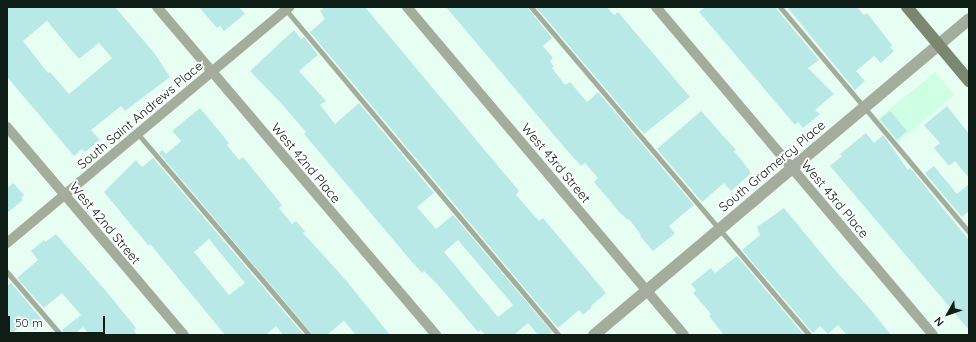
<!DOCTYPE html>
<style>
body{margin:0}
#map{position:relative;width:976px;height:342px;overflow:hidden;background:#e7fff2;font-family:Quicksand,sans-serif}
div>[style]{position:absolute}
.built>*{inset:0;background:#cefee4}
.building>*{inset:0;background:#b9e9e7}
.service>*{height:5px;margin:-2.5px;padding:0 2.5px;transform-origin:2.5px;border-radius:2.5px;background:#a4ac9d}
.minor>*{height:10px;margin:-5px;padding:0 5px;transform-origin:5px;border-radius:5px;background:#a4ac9d}
.tertiary>*{height:12px;margin:-6px;padding:0 6px;transform-origin:6px;border-radius:6px;background:#a4ac9d}
.secondary>*{height:12px;margin:-6px;padding:0 6px;transform-origin:6px;border-radius:6px;background:#7c8772}
span{translate:-50% -50%;white-space:nowrap;text-align:center;line-height:1.15;-webkit-text-stroke:4px #fff;paint-order:stroke}
.street-label{font-size:13px;color:#0e1d15}
.frame{position:absolute;inset:0;border:8px solid #0e1d15;pointer-events:none}
.north{position:absolute;left:928px;top:294px;width:40px;height:40px;-webkit-text-stroke:3px #fff;paint-order:stroke;rotate:230deg;font-size:11px;font-weight:700;line-height:16px;text-align:center;color:#0e1d15}
.north::after{content:'';display:block;margin:auto;width:14px;height:18px;background:#0e1d15;clip-path:polygon(50% 0,100% 100%,50% 72%,0 100%)}
.scale{position:absolute;left:8px;top:316px;width:97px;height:18px;box-sizing:border-box;border:2px solid #0e1d15;border-top:0;padding-left:5px;font-size:12px;line-height:14px;white-space:nowrap;color:#0e1d15;-webkit-text-stroke:3px #fff;paint-order:stroke}
</style>
<div id="map">
<div class="built">
<i style="clip-path:polygon(935px 72px,954px 95px,898px 143px,878px 119px)"></i>
</div>
<div class="building">
<i style="clip-path:polygon(evenodd,7px 7px,115px 7px,155px 54px,170px 77px,125px 111px,121px 106px,91px 130px,100px 140px,85px 152px,82px 149px,74px 156px,7px 77px,7px 7px,47px 21px,79px 59px,99px 43px,112px 58px,69px 94px,50px 72px,48px 73px,23px 41px,47px 21px)"></i>
<i style="clip-path:polygon(199px 7px,239px 7px,245px 14px,224px 31px,220px 26px,217px 28px)"></i>
<i style="clip-path:polygon(325px 7px,365px 7px,519px 191px,516px 195px,539px 221px,543px 218px,606px 293px,591px 306px,592px 307px,583px 315px,579px 310px,558px 328px,310px 32px,325px 19px,320px 11px)"></i>
<i style="clip-path:polygon(446px 7px,527px 7px,552px 38px,543px 46px,553px 58px,550px 61px,554px 67px,552px 68px,565px 85px,570px 82px,587px 102px,598px 92px,694px 205px,669px 226px,675px 233px,672px 236px,653px 251px,640px 236px,641px 235px,629px 219px,628px 220px,620px 213px,594px 182px,598px 178px,585px 163px,581px 166px,564px 147px)"></i>
<i style="clip-path:polygon(536px 7px,607px 7px,614px 15px,618px 12px,690px 97px,644px 134px)"></i>
<i style="clip-path:polygon(705px 7px,775px 7px,819px 60px,808px 68px,834px 94px,815px 110px,820px 114px,803px 128px,798px 122px,795px 125px,699px 12px)"></i>
<i style="clip-path:polygon(787px 7px,857px 7px,864px 15px,867px 13px,892px 45px,890px 47px,894px 51px,881px 63px,874px 56px,856px 71px,865px 81px,855px 90px)"></i>
<i style="clip-path:polygon(evenodd,294px 30px,301px 39px,304px 37px,318px 55px,299px 71px,326px 101px,320px 105px,335px 124px,359px 103px,434px 193px,417px 207px,436px 229px,453px 215px,552px 332px,548px 335px,538px 335px,528px 323px,514px 335px,485px 335px,481px 330px,478px 332px,438px 285px,424px 271px,422px 273px,412px 262px,304px 134px,306px 132px,280px 102px,250px 71px,294px 30px,458px 240px,513px 305px,498px 317px,444px 252px,458px 240px)"></i>
<i style="clip-path:polygon(947px 106px,969px 134px,969px 178px,955px 161px,949px 166px,934px 148px,940px 143px,924px 125px)"></i>
<i style="clip-path:polygon(200px 108px,229px 143px,227px 145px,239px 160px,243px 157px,282px 205px,279px 208px,292px 224px,296px 221px,305px 231px,303px 233px,345px 279px,390px 335px,356px 335px,344px 321px,327px 335px,313px 335px,159px 153px,162px 150px,166px 154px,181px 141px,172px 131px)"></i>
<i style="clip-path:polygon(701px 111px,736px 150px,734px 151px,750px 171px,750px 174px,731px 191px,724px 183px,702px 202px,657px 149px)"></i>
<i style="clip-path:polygon(890px 111px,907px 131px,897px 140px,880px 119px)"></i>
<i style="clip-path:polygon(866px 133px,874px 143px,883px 135px,908px 170px,910px 168px,969px 240px,969px 330px,830px 166px,842px 156px,840px 154px)"></i>
<i style="clip-path:polygon(evenodd,153px 158px,304px 335px,283px 335px,276px 326px,266px 335px,225px 335px,155px 250px,150px 244px,149px 246px,132px 226px,104px 192px,136px 160px,142px 167px,153px 158px,209px 239px,245px 283px,229px 295px,194px 252px,209px 239px)"></i>
<i style="clip-path:polygon(934px 166px,957px 194px,969px 184px,969px 211px,962px 217px,925px 173px)"></i>
<i style="clip-path:polygon(13px 183px,24px 195px,21px 198px,23px 200px,7px 213px,7px 188px)"></i>
<i style="clip-path:polygon(784px 208px,835px 270px,871px 310px,891px 335px,847px 335px,838px 325px,828px 334px,820px 326px,813px 333px,742px 250px,760px 235px,757px 227px)"></i>
<i style="clip-path:polygon(56px 234px,106px 291px,136px 328px,134px 331px,137px 335px,89px 335px,83px 327px,74px 335px,65px 335px,62px 330px,81px 315px,62px 293px,44px 308px,17px 278px,38px 260px,31px 251px,44px 240px,45px 242px)"></i>
<i style="clip-path:polygon(737px 256px,804px 335px,724px 335px,709px 316px,711px 314px,693px 293px,696px 290px,691px 284px,711px 268px,715px 273px)"></i>
<i style="clip-path:polygon(11px 283px,44px 322px,35px 330px,27px 321px,10px 335px,7px 335px,7px 286px)"></i>
</div>
<div class="service">
<i style="left:531px;top:7px;width:430px;rotate:49.7deg"></i>
<i style="left:780px;top:7px;width:294px;rotate:50deg"></i>
<i style="left:286px;top:10px;width:424px;rotate:50deg"></i>
<i style="left:138px;top:134px;width:264px;rotate:49.6deg"></i>
<i style="left:7px;top:272px;width:83px;rotate:49.4deg"></i>
</div>
<div class="minor">
<i style="left:157px;top:7px;width:431px;rotate:49.6deg"></i>
<i style="left:407px;top:7px;width:429px;rotate:49.8deg"></i>
<i style="left:656px;top:7px;width:429px;rotate:49.8deg"></i>
<i style="left:7px;top:127px;width:273px;rotate:49.6deg"></i>
<i style="left:7px;top:243px;width:368px;rotate:-39.9deg"></i>
</div>
<div class="tertiary">
<i style="left:594px;top:335px;width:490px;rotate:-40.1deg"></i>
</div>
<div class="secondary">
<i style="left:907px;top:7px;width:97px;rotate:50deg"></i>
</div>
<div class="street-label">
<span style="left:140px;top:115px;rotate:-40deg">South Saint Andrews Place</span>
<span style="left:306px;top:163px;rotate:50deg">West 42nd Place</span>
<span style="left:556px;top:163px;rotate:50deg">West 43rd Street</span>
<span style="left:772px;top:166px;rotate:-40deg">South Gramercy Place</span>
<span style="left:835px;top:199px;rotate:50deg">West 43rd Place</span>
<span style="left:105px;top:223px;rotate:50deg">West 42nd Street</span>
</div>
<div class="frame"></div>
<div class="north">N</div>
<div class="scale">50 m</div>
</div>
